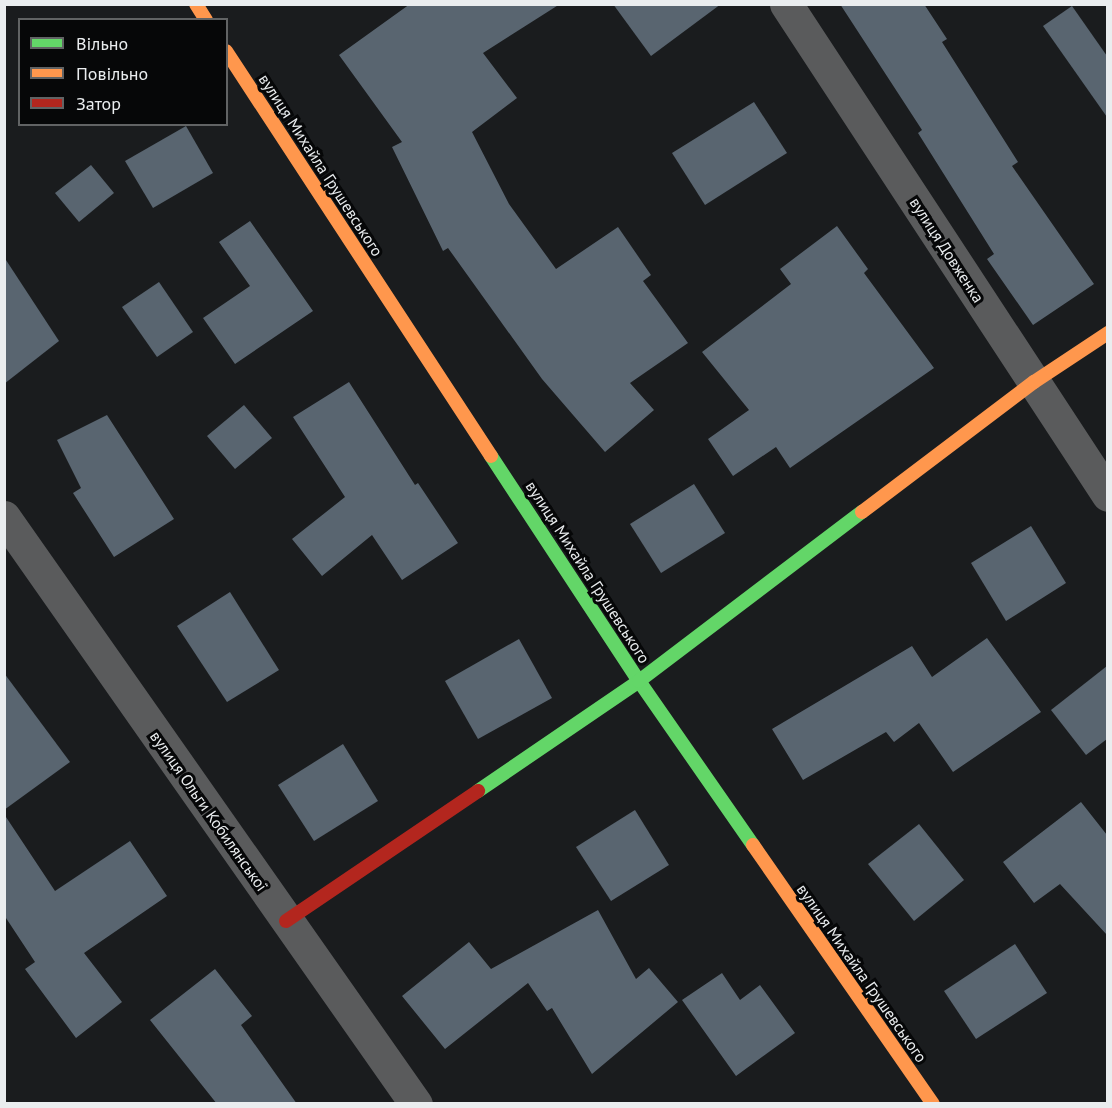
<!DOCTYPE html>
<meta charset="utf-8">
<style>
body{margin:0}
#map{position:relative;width:1112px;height:1108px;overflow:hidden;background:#1a1c1e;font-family:"PT Sans",sans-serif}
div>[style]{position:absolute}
.building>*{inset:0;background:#596570}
.street>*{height:33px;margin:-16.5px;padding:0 16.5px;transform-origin:16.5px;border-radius:16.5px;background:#5a5b5c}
.fast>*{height:14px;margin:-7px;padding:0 7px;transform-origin:7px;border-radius:7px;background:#63d668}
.slow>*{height:14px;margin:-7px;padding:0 7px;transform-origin:7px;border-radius:7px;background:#ff974d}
.jam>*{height:14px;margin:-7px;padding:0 7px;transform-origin:7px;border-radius:7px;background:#b3261e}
span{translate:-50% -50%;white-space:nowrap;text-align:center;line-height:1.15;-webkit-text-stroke:6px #060708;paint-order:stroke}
.street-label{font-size:16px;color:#eaedef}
.frame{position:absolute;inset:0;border:6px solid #eaedef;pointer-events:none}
.legend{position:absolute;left:18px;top:18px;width:210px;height:108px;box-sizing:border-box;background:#060708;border:2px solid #616364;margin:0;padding:8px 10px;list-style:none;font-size:18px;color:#eaedef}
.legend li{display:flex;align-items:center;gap:12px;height:30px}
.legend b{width:30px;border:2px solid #616364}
</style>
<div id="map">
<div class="building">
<i style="clip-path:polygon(410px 4px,560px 4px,483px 53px,517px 98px,472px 132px,509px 204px,556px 269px,618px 227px,651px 275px,643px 281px,688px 343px,630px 383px,654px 410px,605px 452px,542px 379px,448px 248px,443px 251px,392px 147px,402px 142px,339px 55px)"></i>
<i style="clip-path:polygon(613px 4px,721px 4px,651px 56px)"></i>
<i style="clip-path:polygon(840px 4px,924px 4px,947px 39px,942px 42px,1018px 162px,1012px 166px,1094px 284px,1033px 325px,987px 259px,994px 254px,918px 133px,922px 130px)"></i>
<i style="clip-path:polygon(1072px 6px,1107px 56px,1107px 117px,1043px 26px)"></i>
<i style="clip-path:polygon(754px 102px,787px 153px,705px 205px,672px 153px)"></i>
<i style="clip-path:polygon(186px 126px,213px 173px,153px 208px,125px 161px)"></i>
<i style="clip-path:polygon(91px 165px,114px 193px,79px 222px,55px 193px)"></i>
<i style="clip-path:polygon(250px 221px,313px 311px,235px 364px,203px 318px,250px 286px,219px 242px)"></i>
<i style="clip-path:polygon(837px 226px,868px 269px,864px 273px,934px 368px,790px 468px,776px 447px,733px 476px,708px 439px,749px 410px,702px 352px,791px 284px,780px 269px)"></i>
<i style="clip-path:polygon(4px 257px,59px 341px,4px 384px)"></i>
<i style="clip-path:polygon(159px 282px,193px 332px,157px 357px,122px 307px)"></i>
<i style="clip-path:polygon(349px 382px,415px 485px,418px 483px,458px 543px,402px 580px,372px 535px,322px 576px,292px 539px,345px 497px,293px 417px)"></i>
<i style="clip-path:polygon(244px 405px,272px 438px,235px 469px,207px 436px)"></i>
<i style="clip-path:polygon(107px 415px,174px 519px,114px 557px,73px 493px,81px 488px,57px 440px)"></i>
<i style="clip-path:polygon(694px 484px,725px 533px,661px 573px,630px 524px)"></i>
<i style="clip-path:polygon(1031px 526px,1066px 583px,1006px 621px,971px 563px)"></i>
<i style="clip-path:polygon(230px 592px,279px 670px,227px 702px,177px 626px)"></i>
<i style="clip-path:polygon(987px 638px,1041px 712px,953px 772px,919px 723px,894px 742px,886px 732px,803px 780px,772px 729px,912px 646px,932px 677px)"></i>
<i style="clip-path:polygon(519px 639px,552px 698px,478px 739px,445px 681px)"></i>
<i style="clip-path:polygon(1107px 666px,1107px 739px,1086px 755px,1051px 710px)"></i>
<i style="clip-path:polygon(4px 673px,70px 762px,4px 810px)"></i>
<i style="clip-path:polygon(343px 744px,378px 801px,314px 841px,278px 785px)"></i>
<i style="clip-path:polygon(1081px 802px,1107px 835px,1107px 935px,1060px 884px,1034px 903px,1003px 862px)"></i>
<i style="clip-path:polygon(635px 810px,669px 865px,611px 901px,576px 847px)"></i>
<i style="clip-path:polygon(4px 814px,55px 891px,130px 841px,167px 896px,84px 953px,122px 1002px,76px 1038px,25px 969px,35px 962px,4px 915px)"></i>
<i style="clip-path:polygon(919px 824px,964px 880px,914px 921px,868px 864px)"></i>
<i style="clip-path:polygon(598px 910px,636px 979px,649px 968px,678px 1002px,592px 1074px,552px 1008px,547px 1011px,528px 983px,445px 1049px,402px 996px,469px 942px,491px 969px)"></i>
<i style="clip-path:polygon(1015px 944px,1047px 993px,976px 1039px,944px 991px)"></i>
<i style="clip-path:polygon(215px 969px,252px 1016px,241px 1025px,297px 1104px,217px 1104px,150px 1020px)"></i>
<i style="clip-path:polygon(722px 973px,740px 1000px,760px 985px,795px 1033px,736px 1076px,682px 1000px)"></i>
</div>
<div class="street">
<i style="left:786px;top:4px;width:587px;rotate:56.74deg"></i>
<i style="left:4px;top:517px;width:717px;rotate:54.94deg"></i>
</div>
<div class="fast">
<i style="left:491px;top:456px;width:269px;rotate:56.7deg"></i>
<i style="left:639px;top:681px;width:200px;rotate:55.2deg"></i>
<i style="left:478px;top:791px;width:195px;rotate:-34.3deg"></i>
<i style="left:639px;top:681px;width:280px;rotate:-37.2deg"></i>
</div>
<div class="slow">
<i style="left:196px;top:4px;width:19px;rotate:58deg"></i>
<i style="left:226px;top:51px;width:484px;rotate:56.8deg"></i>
<i style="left:862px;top:512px;width:216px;rotate:-37.1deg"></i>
<i style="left:1034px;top:382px;width:89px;rotate:-33.5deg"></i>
<i style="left:753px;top:845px;width:315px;rotate:55.2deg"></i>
</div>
<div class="jam">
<i style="left:286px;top:921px;width:232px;rotate:-34.1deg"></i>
</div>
<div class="street-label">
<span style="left:321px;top:165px;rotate:57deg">вулиця Михайла Грушевського</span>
<span style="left:947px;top:250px;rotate:57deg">вулиця Довженка</span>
<span style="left:588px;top:572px;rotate:57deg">вулиця Михайла Грушевського</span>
<span style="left:209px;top:811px;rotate:55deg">вулиця Ольги Кобилянської</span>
<span style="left:862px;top:973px;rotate:55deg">вулиця Михайла Грушевського</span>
</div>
<div class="frame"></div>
<ul class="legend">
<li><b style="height:8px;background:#63d668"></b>Вільно</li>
<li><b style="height:8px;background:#ff974d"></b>Повільно</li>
<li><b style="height:8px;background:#b3261e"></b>Затор</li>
</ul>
</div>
